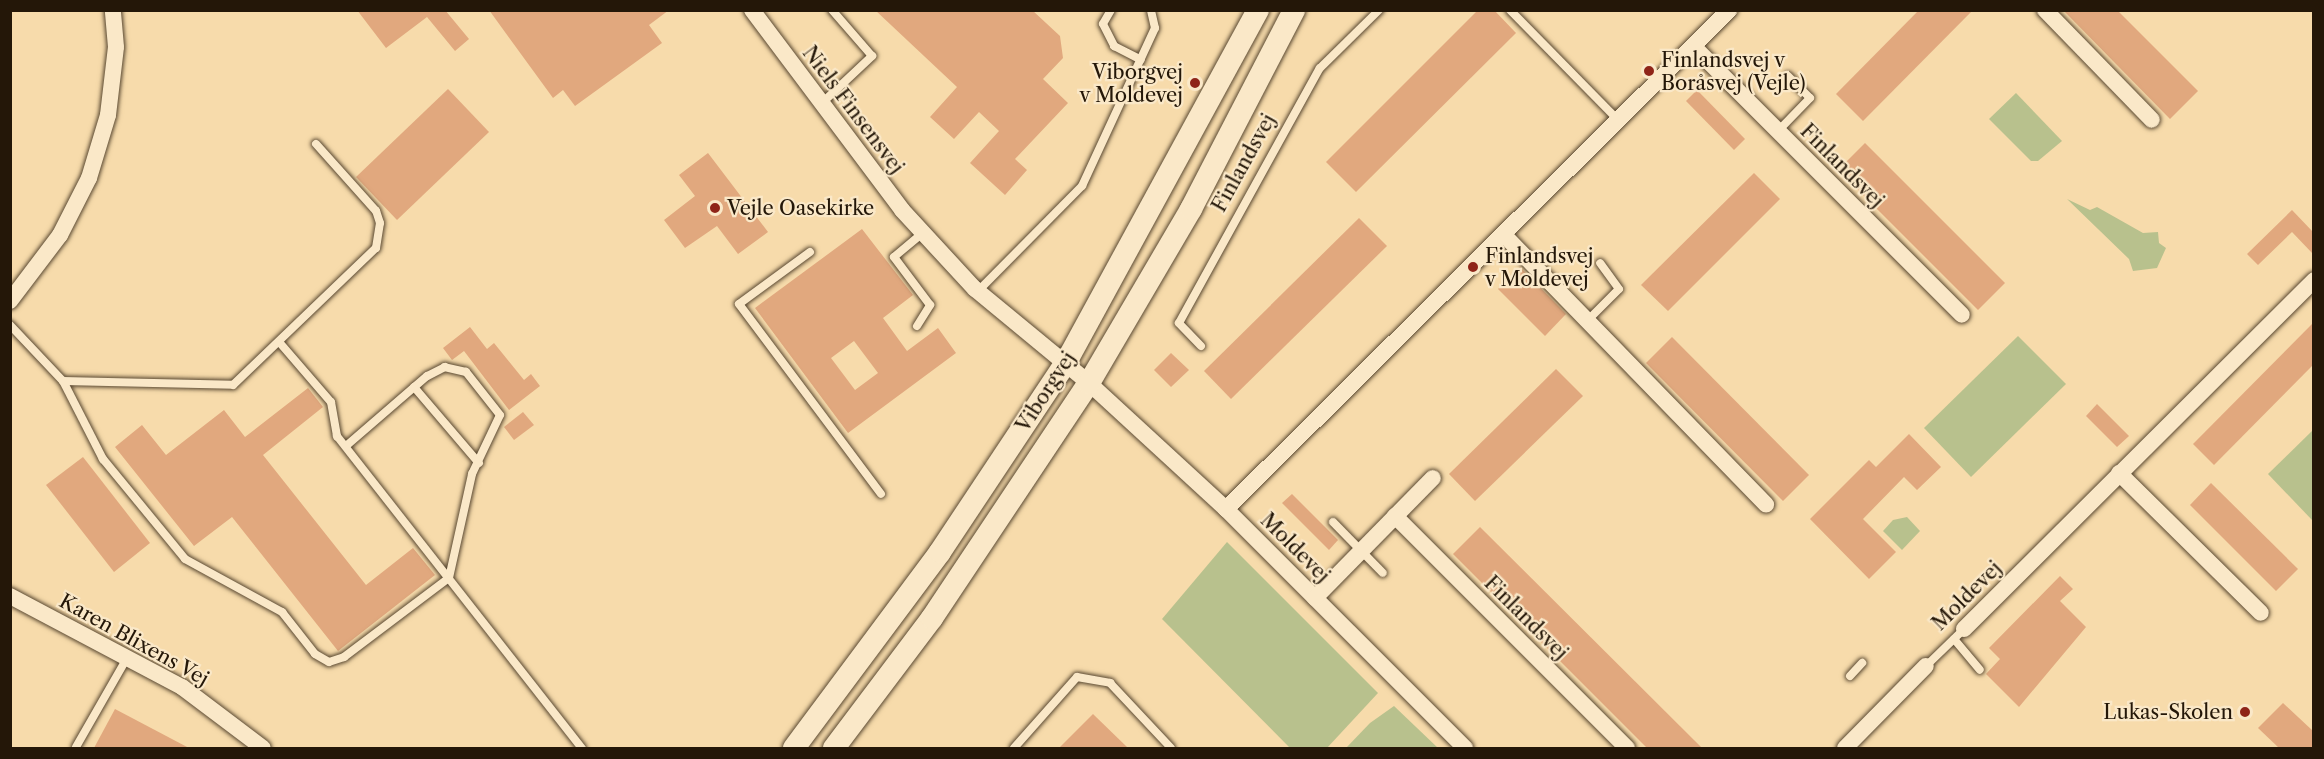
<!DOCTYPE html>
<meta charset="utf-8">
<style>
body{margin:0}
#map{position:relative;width:2324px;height:759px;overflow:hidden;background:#f7dbab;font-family:"Libre Caslon Text",serif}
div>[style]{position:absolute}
.green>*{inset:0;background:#b8c18d}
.building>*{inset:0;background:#e1a87e}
.roads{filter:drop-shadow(0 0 2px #594831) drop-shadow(0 0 2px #594831)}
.lane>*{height:8px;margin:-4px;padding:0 4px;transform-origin:4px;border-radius:4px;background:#fae8c8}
.street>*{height:16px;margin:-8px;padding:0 8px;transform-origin:8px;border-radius:8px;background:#fae8c8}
.secondary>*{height:22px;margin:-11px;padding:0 11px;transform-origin:11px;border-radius:11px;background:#fae8c8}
.dots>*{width:16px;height:16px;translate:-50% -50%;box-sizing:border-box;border:3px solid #fae8c8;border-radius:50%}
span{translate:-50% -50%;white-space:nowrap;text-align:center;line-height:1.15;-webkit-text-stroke:4.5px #fae8c8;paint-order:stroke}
.poi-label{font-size:20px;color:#241708}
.left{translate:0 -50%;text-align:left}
.right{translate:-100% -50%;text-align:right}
.street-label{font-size:20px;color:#241708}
.frame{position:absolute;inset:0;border:12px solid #241708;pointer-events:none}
</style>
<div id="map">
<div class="green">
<i style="clip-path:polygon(2016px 93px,2062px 141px,2038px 161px,2031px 161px,1989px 119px)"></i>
<i style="clip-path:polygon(2067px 199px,2090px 210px,2097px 207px,2143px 233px,2158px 232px,2159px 243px,2166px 248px,2157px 268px,2133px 271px,2129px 259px)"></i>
<i style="clip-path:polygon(2018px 336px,2066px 384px,1971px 477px,1924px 428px)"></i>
<i style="clip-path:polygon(2313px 430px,2313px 521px,2268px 474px)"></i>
<i style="clip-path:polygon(1907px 517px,1920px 531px,1902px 550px,1883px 531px,1893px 520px)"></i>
<i style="clip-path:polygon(1227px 542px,1378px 693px,1327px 748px,1290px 748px,1162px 619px)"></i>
<i style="clip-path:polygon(1394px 706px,1438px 748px,1346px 748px,1370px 723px)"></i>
</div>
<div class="building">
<i style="clip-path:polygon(357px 10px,445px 10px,469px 39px,455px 51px,427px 17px,386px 48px)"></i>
<i style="clip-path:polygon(489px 10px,669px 10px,649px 25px,662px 43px,575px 106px,563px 90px,553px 98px)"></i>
<i style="clip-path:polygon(875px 10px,1032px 10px,1060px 36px,1063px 58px,1043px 79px,1068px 103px,1015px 159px,1027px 170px,1005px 195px,970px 163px,999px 131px,979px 112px,954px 139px,930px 117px,957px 87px)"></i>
<i style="clip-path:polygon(1478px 10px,1494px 10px,1516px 33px,1356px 192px,1326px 162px)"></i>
<i style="clip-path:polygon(1919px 10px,1973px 10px,1863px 121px,1836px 94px)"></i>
<i style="clip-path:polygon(2063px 10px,2117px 10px,2198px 91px,2170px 119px)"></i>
<i style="clip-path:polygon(448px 89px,489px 132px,397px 220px,356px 177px)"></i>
<i style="clip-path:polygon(1697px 90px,1745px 139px,1734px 150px,1686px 101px)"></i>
<i style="clip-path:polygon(1865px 143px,2005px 283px,1978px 310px,1838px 170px)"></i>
<i style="clip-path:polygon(708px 153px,768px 232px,738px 254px,717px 226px,685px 248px,664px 220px,695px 196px,679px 175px)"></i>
<i style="clip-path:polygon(1754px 173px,1780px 199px,1668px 311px,1641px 285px)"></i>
<i style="clip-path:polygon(2292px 210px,2313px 232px,2313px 254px,2292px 232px,2258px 265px,2247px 254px)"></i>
<i style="clip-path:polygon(1359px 218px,1387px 246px,1231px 399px,1204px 371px)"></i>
<i style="clip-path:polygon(evenodd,862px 229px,913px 295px,883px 318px,907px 351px,938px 328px,956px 353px,848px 433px,755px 308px,862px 229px,854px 341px,878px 373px,855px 390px,831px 358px,854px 341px)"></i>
<i style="clip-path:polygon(1520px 267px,1566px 314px,1545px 336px,1498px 289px)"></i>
<i style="clip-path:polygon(2313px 323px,2313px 365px,2214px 465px,2193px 444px)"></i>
<i style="clip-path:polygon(470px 327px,487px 349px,494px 343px,524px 380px,531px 374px,540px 386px,509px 410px,464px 351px,452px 360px,443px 348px)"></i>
<i style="clip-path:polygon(1672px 337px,1809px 475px,1783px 501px,1646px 363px)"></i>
<i style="clip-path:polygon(1171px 353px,1189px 370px,1171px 387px,1154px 370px)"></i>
<i style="clip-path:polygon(1556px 369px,1583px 396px,1475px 501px,1449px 474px)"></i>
<i style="clip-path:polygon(308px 388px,323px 407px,263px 455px,366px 585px,413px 548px,435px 575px,338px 651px,232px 517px,194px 546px,115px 447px,142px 425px,166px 455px,224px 410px,245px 437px)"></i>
<i style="clip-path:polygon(2097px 404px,2129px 436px,2117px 447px,2086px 416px)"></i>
<i style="clip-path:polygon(523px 412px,534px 425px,514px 440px,504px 427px)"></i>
<i style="clip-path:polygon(1909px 434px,1941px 467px,1917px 490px,1904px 477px,1863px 519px,1896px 552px,1869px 579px,1810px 519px,1869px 460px,1876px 467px)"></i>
<i style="clip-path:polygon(83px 457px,150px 543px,114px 572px,46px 485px)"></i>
<i style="clip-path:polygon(2211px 483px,2298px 569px,2276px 591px,2190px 505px)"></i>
<i style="clip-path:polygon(1292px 494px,1338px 540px,1329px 550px,1282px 503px)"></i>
<i style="clip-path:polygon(1480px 527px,1702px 748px,1647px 748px,1453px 554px)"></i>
<i style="clip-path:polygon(2060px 576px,2073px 589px,2060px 601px,2086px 627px,2019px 707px,1986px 674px,2000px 659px,1989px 648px)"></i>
<i style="clip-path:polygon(2283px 703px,2313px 731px,2313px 748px,2279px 748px,2258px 728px)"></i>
<i style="clip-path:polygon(115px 709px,189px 748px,94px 748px)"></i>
<i style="clip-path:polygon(1093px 714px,1128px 748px,1059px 748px)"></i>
</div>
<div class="roads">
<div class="lane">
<i style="left:1111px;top:10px;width:16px;rotate:120deg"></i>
<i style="left:1103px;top:24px;width:25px;rotate:63deg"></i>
<i style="left:1114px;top:46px;width:30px;rotate:27deg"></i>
<i style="left:1510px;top:10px;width:154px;rotate:45.5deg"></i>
<i style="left:822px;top:103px;width:69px;rotate:-43.2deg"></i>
<i style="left:872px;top:56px;width:61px;rotate:-131deg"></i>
<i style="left:1778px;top:131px;width:46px;rotate:-45.9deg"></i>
<i style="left:1810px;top:98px;width:31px;rotate:-135deg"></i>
<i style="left:810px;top:252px;width:88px;rotate:143.8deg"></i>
<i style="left:739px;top:304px;width:237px;rotate:53.2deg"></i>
<i style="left:978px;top:291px;width:148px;rotate:-45.3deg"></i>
<i style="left:1082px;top:186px;width:174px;rotate:-65.2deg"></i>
<i style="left:1155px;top:28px;width:18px;rotate:-103deg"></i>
<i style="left:1587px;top:321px;width:45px;rotate:-45deg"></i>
<i style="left:1619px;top:289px;width:32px;rotate:-126deg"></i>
<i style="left:10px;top:325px;width:77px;rotate:46.6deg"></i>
<i style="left:63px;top:381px;width:170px;rotate:1.3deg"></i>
<i style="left:233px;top:385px;width:198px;rotate:-43.8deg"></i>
<i style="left:376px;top:248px;width:25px;rotate:-81deg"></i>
<i style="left:380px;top:223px;width:13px;rotate:-108deg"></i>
<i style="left:376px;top:211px;width:90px;rotate:-131.8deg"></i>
<i style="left:917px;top:326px;width:25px;rotate:-58deg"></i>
<i style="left:930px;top:305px;width:60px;rotate:-126.9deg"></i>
<i style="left:894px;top:257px;width:38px;rotate:-40deg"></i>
<i style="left:280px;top:343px;width:78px;rotate:49.2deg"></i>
<i style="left:331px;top:402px;width:35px;rotate:80deg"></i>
<i style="left:337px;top:436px;width:397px;rotate:51.9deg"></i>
<i style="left:1201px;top:346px;width:32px;rotate:-134deg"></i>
<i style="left:1179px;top:323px;width:291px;rotate:-61.1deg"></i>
<i style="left:1320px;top:68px;width:83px;rotate:-44.5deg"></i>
<i style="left:63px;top:381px;width:88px;rotate:62.9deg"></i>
<i style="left:103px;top:459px;width:129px;rotate:50.6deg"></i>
<i style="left:185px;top:559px;width:111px;rotate:28.7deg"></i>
<i style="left:282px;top:612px;width:53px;rotate:51.8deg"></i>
<i style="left:315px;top:654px;width:16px;rotate:30deg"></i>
<i style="left:329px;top:662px;width:16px;rotate:-18deg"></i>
<i style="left:344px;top:657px;width:131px;rotate:-37deg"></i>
<i style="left:449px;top:578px;width:107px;rotate:-77.5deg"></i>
<i style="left:472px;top:474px;width:65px;rotate:-64.6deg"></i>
<i style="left:500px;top:415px;width:55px;rotate:-128.3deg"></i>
<i style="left:466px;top:372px;width:22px;rotate:-167deg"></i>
<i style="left:445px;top:367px;width:20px;rotate:153deg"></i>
<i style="left:427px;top:376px;width:107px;rotate:139.2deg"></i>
<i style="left:414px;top:387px;width:100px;rotate:49.5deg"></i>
<i style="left:1333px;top:522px;width:71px;rotate:45.6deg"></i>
<i style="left:1954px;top:639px;width:40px;rotate:50deg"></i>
<i style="left:1926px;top:666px;width:53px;rotate:-44.2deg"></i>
<i style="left:1850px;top:676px;width:18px;rotate:-47deg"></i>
<i style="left:76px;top:747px;width:103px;rotate:-60.2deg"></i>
<i style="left:1014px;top:748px;width:95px;rotate:-48.4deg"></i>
<i style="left:1077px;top:677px;width:34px;rotate:10deg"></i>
<i style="left:1110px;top:683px;width:89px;rotate:46.8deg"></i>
</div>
<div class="street">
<i style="left:752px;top:10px;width:250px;rotate:53.1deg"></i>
<i style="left:902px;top:210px;width:108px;rotate:47.3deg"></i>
<i style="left:975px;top:289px;width:148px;rotate:39.5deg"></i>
<i style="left:1089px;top:383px;width:186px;rotate:42.6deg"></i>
<i style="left:1226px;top:509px;width:338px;rotate:45deg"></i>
<i style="left:2045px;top:10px;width:153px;rotate:45.8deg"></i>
<i style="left:1693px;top:46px;width:380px;rotate:45deg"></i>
<i style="left:1504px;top:235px;width:376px;rotate:45.8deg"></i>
<i style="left:10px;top:301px;width:83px;rotate:-52.9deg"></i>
<i style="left:60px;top:235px;width:64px;rotate:-63deg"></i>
<i style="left:89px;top:178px;width:66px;rotate:-73.2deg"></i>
<i style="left:108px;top:115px;width:68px;rotate:-83.3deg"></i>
<i style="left:116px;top:47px;width:37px;rotate:-95deg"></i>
<i style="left:2119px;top:473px;width:199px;rotate:44.6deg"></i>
<i style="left:1226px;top:509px;width:709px;rotate:-44.77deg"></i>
<i style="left:1395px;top:516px;width:328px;rotate:45deg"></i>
<i style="left:10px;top:596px;width:195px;rotate:27.9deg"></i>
<i style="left:182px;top:687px;width:101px;rotate:37deg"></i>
<i style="left:1315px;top:598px;width:168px;rotate:-45.5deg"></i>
<i style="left:1964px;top:629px;width:494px;rotate:-44.9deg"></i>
<i style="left:1845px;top:748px;width:115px;rotate:-45.4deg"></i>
</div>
<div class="secondary">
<i style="left:794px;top:748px;width:244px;rotate:-53.3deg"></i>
<i style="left:940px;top:552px;width:226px;rotate:-56.4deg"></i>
<i style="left:1065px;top:364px;width:403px;rotate:-61.4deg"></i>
<i style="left:834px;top:748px;width:163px;rotate:-53deg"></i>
<i style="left:932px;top:618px;width:283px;rotate:-56.3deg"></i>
<i style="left:1089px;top:383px;width:202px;rotate:-59.6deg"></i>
<i style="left:1191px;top:209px;width:224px;rotate:-62.6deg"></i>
</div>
</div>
<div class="dots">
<i style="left:1649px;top:71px;background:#8f2418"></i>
<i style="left:1195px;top:83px;background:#8f2418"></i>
<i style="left:715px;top:208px;background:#8f2418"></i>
<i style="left:1473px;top:267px;background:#8f2418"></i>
<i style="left:2245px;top:712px;background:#8f2418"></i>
</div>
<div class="poi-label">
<span class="left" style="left:1661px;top:72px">Finlandsvej v<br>Boråsvej (Vejle)</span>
<span class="right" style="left:1183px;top:84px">Viborgvej<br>v Moldevej</span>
<span class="left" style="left:727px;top:208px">Vejle Oasekirke</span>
<span class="left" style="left:1485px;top:268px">Finlandsvej<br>v Moldevej</span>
<span class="right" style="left:2233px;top:712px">Lukas-Skolen</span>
</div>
<div class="street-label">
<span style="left:853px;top:110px;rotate:53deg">Niels Finsensvej</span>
<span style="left:1244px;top:163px;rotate:-61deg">Finlandsvej</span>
<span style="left:1842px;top:166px;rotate:45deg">Finlandsvej</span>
<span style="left:1046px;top:392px;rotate:-57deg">Viborgvej</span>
<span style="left:1295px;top:548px;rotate:45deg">Moldevej</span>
<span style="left:1967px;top:596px;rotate:-45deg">Moldevej</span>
<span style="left:1526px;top:618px;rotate:45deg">Finlandsvej</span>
<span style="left:134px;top:640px;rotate:29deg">Karen Blixens Vej</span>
</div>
<div class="frame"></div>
</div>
